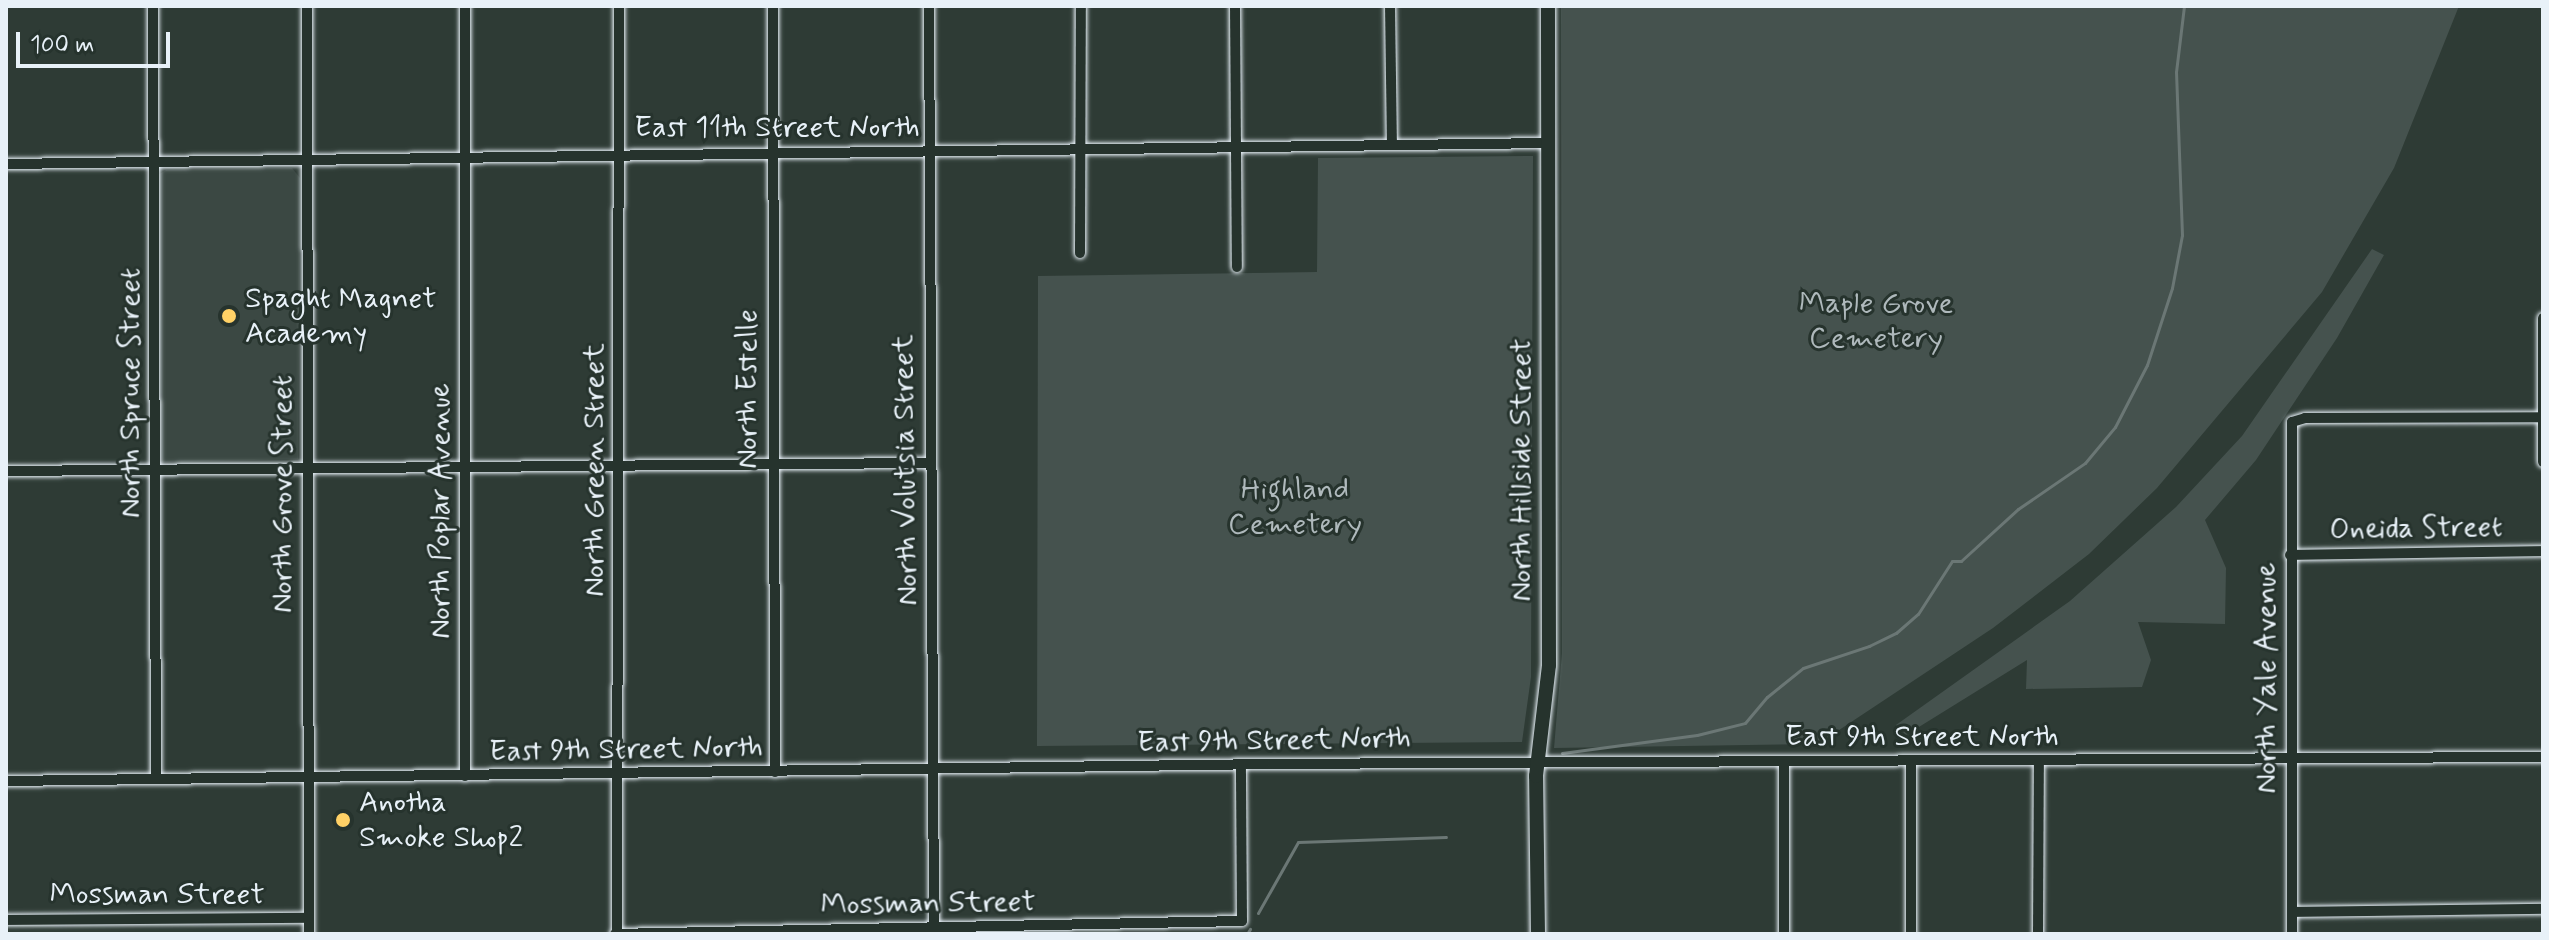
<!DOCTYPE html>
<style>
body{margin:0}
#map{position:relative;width:2549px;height:940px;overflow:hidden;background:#2e3b35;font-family:Mynerve,sans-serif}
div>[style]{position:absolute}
.built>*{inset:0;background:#3b4843}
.green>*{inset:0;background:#45524e}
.stream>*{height:3px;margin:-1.5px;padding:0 1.5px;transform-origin:1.5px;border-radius:1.5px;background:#6b7775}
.roads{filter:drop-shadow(0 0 2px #e8f1f8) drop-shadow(0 0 2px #e8f1f8)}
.minor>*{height:10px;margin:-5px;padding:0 5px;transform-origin:5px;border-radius:5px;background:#26332d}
.major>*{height:14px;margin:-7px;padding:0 7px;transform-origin:7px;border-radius:7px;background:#26332d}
.dots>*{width:22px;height:22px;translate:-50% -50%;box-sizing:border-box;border:4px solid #26332d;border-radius:50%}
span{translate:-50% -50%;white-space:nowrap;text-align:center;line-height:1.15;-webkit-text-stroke:6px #26332d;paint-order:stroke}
.street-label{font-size:30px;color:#e8f1f8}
.poi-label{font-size:30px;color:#e8f1f8}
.left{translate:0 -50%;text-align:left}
.park-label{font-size:30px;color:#afb9bc}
.frame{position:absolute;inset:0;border:8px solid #e8f1f8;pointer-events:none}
.scale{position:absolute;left:16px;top:32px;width:154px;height:36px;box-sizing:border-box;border:4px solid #e8f1f8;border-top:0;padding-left:10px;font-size:24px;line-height:28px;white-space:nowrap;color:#e8f1f8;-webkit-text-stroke:6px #26332d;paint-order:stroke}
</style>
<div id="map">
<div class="built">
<i style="clip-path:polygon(292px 168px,300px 178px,298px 459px,162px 462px,158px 175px,166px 170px)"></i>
</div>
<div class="green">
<i style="clip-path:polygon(1561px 6px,2459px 6px,2394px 168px,2322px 292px,2157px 488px,2089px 554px,1993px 628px,1818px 744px,1554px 748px,1562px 653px)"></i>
<i style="clip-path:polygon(1533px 156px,1531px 677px,1522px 742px,1037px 746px,1038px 276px,1317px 272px,1318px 158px)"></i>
<i style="clip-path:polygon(2372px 249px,2384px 255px,2337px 338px,2256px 460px,2205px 520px,2226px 568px,2225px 624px,2138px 622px,2151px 660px,2142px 687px,2026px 689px,2027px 660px,1906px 735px,1896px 725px,2070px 601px,2176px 507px,2242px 436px)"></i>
</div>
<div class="stream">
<i style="left:1562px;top:753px;width:136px;rotate:-7.6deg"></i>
<i style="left:1697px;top:735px;width:49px;rotate:-14deg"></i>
<i style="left:1745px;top:723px;width:34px;rotate:-50deg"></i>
<i style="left:1767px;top:697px;width:46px;rotate:-38.9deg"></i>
<i style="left:1803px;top:668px;width:70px;rotate:-18.4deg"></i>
<i style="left:1869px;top:646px;width:30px;rotate:-26deg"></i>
<i style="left:1896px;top:633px;width:29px;rotate:-41deg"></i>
<i style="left:1918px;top:614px;width:63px;rotate:-57.3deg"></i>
<i style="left:1952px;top:561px;width:9px"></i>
<i style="left:1961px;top:561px;width:77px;rotate:-42.4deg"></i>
<i style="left:2018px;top:509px;width:81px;rotate:-34.5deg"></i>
<i style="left:2085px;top:463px;width:47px;rotate:-50.2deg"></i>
<i style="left:2115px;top:427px;width:70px;rotate:-62.7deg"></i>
<i style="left:2147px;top:365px;width:81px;rotate:-72deg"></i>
<i style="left:2172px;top:288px;width:54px;rotate:-79.3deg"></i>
<i style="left:2182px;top:235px;width:163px;rotate:-92.1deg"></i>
<i style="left:2176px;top:72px;width:66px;rotate:-83.1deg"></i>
<i style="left:1258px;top:913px;width:81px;rotate:-60.6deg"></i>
<i style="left:1298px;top:842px;width:148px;rotate:-1.9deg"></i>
<i style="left:1247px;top:934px;width:6px;rotate:-59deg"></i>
</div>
<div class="roads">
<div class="minor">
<i style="left:153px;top:6px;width:773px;rotate:89.78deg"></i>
<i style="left:307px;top:6px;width:928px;rotate:89.88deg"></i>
<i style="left:465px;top:6px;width:770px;rotate:90deg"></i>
<i style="left:773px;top:6px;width:766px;rotate:89.85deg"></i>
<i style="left:929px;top:6px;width:928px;rotate:89.69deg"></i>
<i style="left:1235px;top:6px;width:261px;rotate:89.6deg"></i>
<i style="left:1390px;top:6px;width:139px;rotate:89.2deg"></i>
<i style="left:6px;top:164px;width:1542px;rotate:-0.78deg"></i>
<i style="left:1080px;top:253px;width:247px;rotate:-89.8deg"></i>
<i style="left:2543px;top:318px;width:144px;rotate:90deg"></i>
<i style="left:6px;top:471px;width:923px;rotate:-0.5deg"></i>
<i style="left:2290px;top:555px;width:253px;rotate:-0.9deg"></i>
<i style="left:1911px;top:761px;width:173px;rotate:90deg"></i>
<i style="left:6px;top:781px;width:1266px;rotate:-0.77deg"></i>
<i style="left:1272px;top:764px;width:1271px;rotate:-0.32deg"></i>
<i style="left:2292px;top:912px;width:251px;rotate:-0.7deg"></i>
<i style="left:6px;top:920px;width:303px;rotate:-0.4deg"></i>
<i style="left:615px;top:934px;width:627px;rotate:-1.19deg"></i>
<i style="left:1242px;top:921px;width:156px;rotate:-90.4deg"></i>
<i style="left:617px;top:934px;width:928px;rotate:-89.88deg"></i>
<i style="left:1784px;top:934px;width:172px;rotate:-90deg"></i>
<i style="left:2038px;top:934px;width:174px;rotate:-89.7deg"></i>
<i style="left:2292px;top:934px;width:512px;rotate:-90deg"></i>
<i style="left:2292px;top:422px;width:14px;rotate:-17deg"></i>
<i style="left:2305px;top:418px;width:238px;rotate:-0.2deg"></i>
</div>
<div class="major">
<i style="left:1538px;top:934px;width:158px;rotate:-90.7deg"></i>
<i style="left:1536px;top:776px;width:112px;rotate:-83.3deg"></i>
<i style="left:1549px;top:665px;width:659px;rotate:-90.09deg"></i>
</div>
</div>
<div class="dots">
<i style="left:229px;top:316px;background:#ffd166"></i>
<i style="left:343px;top:820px;background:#ffd166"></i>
</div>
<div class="street-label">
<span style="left:777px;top:128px">East 11th Street North</span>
<span style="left:748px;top:389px;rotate:-90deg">North Estelle</span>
<span style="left:131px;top:393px;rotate:-90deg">North Spruce Street</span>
<span style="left:595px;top:470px;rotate:-90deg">North Green Street</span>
<span style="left:906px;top:470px;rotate:-91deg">North Volutsia Street</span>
<span style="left:1522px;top:470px;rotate:-90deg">North Hillside Street</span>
<span style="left:283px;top:494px;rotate:-90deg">North Grove Street</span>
<span style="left:441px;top:511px;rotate:-90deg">North Poplar Avenue</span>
<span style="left:2416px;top:529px;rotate:-1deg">Oneida Street</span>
<span style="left:2267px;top:678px;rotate:-90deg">North Yale Avenue</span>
<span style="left:1922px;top:737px">East 9th Street North</span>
<span style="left:1274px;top:741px;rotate:-1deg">East 9th Street North</span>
<span style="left:626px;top:750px;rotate:-1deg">East 9th Street North</span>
<span style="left:157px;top:895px">Mossman Street</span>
<span style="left:928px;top:904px;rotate:-1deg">Mossman Street</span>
</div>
<div class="poi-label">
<span class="left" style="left:245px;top:316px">Spaght Magnet<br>Academy</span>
<span class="left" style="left:359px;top:820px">Anotha<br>Smoke Shop2</span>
</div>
<div class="park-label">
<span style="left:1876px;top:321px">Maple Grove<br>Cemetery</span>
<span style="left:1295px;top:507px">Highland<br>Cemetery</span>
</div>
<div class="frame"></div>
<div class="scale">100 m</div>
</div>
